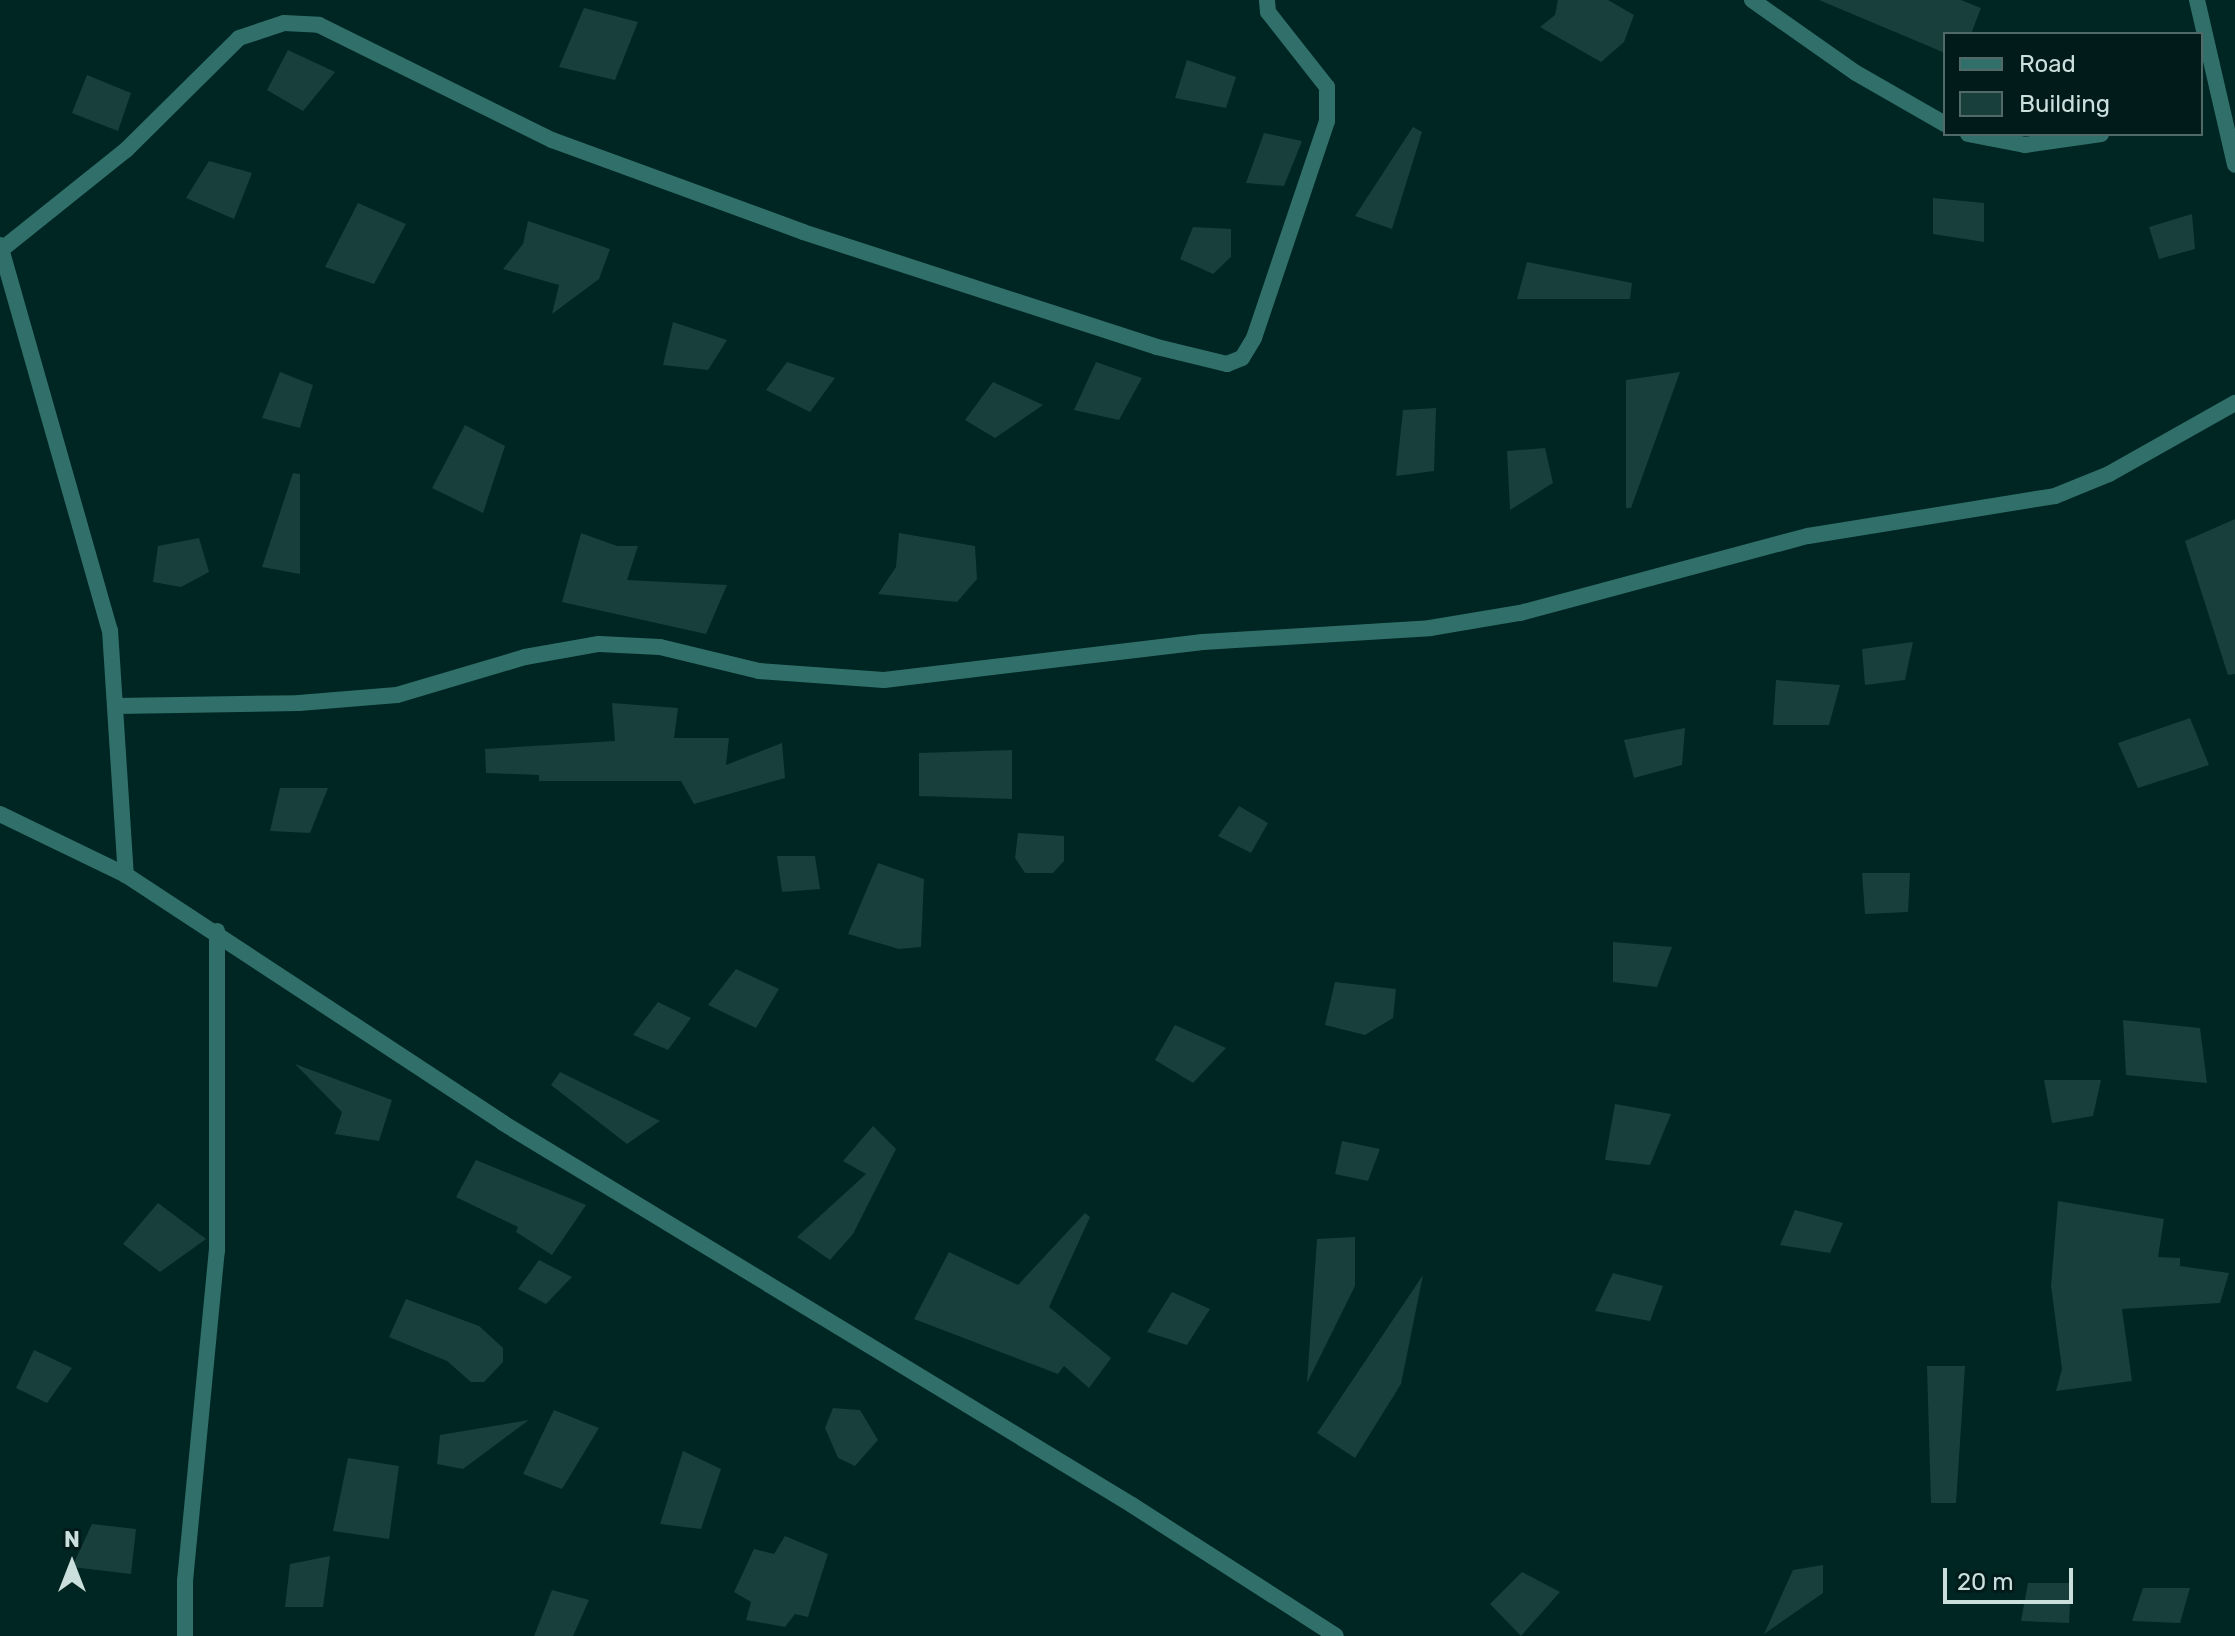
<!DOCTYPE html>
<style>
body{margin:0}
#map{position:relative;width:2235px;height:1636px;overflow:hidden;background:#002623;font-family:Rubik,sans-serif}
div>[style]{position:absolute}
.building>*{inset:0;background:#183f3c}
.minor>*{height:16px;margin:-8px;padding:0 8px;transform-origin:8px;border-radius:8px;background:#31706a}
span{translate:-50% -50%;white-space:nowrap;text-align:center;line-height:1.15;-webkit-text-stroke:7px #001b19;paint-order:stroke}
.legend{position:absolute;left:1943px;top:32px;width:260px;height:104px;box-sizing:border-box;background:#001b19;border:2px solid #516967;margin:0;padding:10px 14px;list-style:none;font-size:24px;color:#cbdfdc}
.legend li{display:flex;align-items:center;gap:16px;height:40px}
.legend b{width:40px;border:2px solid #516967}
.north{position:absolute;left:32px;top:1524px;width:80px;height:80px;-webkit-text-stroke:6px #001b19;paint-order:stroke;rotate:0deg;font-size:22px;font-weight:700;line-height:32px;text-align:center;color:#cbdfdc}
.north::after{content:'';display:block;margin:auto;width:28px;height:36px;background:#cbdfdc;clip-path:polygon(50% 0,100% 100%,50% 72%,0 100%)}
.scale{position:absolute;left:1943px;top:1568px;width:130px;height:36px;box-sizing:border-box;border:4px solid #cbdfdc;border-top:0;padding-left:10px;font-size:24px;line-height:28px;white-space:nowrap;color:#cbdfdc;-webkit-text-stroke:6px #001b19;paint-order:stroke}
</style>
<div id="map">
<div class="building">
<i style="clip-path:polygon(1558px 0,1608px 0,1634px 15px,1624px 42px,1601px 62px,1540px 27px,1555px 15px)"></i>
<i style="clip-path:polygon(1819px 0,1961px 0,1981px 8px,1971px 34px,1945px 34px,1945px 53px)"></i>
<i style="clip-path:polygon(584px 8px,638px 22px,615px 80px,559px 67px)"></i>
<i style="clip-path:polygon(288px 50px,335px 72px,303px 111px,267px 90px)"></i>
<i style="clip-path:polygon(1187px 60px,1236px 77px,1226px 108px,1175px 98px)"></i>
<i style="clip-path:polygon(87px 75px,131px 93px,118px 131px,72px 113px)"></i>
<i style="clip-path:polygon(1413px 127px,1422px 132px,1392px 229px,1355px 216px)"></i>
<i style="clip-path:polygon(1264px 133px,1302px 141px,1284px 186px,1246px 183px)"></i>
<i style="clip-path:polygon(209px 161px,252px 173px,234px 219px,186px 198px)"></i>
<i style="clip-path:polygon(1933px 198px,1984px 203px,1984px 242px,1933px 234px)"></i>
<i style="clip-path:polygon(358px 203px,406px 224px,374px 284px,325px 267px)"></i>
<i style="clip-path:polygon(2192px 214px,2195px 249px,2159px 259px,2149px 227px)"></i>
<i style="clip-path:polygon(528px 221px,610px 249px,599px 279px,552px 314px,559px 285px,503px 269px,523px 244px)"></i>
<i style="clip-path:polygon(1193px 227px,1231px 229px,1231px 257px,1213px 274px,1180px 259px)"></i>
<i style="clip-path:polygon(1527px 262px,1632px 283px,1630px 299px,1517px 299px)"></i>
<i style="clip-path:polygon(673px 322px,727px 340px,708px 370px,663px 365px)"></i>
<i style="clip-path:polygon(787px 362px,835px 378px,810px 412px,766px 390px)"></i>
<i style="clip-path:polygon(1096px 362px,1142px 378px,1119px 420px,1074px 410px)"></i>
<i style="clip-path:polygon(280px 372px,313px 385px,300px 428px,262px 418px)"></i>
<i style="clip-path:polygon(1680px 372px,1631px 508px,1626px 508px,1626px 380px)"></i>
<i style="clip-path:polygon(993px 382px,1043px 405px,995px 438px,965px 420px)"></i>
<i style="clip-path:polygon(1436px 408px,1434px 471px,1396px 476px,1403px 410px)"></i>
<i style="clip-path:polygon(465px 425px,505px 446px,483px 513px,432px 488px)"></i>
<i style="clip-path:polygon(1545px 448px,1553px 483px,1510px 510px,1507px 451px)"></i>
<i style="clip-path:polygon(293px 473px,300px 474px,300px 574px,262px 567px)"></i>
<i style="clip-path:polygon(2235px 519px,2235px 674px,2228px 675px,2185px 541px)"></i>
<i style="clip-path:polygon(581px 533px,617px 546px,638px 546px,627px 580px,727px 585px,706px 634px,562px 602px)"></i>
<i style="clip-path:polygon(899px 533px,975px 546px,977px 579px,957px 602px,878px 594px,896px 567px)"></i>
<i style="clip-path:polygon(199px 538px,209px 572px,181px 587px,153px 582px,158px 546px)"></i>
<i style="clip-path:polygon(1913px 642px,1905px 680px,1865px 685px,1862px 649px)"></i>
<i style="clip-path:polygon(1776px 680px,1840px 685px,1829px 725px,1773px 725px)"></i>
<i style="clip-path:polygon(612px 703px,678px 708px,674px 738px,729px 738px,726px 765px,782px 743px,785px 778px,694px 804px,681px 781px,539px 781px,539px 775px,486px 773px,485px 749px,615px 741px)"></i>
<i style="clip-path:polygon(2190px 718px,2209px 765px,2138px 788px,2118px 743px)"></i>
<i style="clip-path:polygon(1685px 728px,1682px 765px,1634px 778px,1624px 740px)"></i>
<i style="clip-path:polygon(1012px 750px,1012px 799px,919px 796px,919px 753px)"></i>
<i style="clip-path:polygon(280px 788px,328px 788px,310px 833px,270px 831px)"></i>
<i style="clip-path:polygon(1239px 806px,1268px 823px,1251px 853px,1218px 836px)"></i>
<i style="clip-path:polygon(1018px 833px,1064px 836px,1064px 861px,1053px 873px,1025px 873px,1015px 858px)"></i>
<i style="clip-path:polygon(777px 856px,815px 856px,820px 889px,782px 892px)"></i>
<i style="clip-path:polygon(878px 863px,924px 879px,921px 947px,899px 949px,848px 934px)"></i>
<i style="clip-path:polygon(1862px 873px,1910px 873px,1908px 912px,1865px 914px)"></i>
<i style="clip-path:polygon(1613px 942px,1672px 947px,1657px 987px,1613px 982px)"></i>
<i style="clip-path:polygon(736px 969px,779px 989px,756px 1028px,708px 1005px)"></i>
<i style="clip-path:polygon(1335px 982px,1396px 989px,1393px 1018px,1365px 1035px,1325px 1025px)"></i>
<i style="clip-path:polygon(658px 1002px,691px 1018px,668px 1050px,633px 1035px)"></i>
<i style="clip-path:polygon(2123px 1020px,2200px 1028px,2207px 1083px,2126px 1075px)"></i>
<i style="clip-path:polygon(1175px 1025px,1226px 1048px,1193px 1083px,1155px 1060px)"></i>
<i style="clip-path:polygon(295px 1064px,392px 1100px,379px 1141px,335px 1134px,342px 1112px)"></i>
<i style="clip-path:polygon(560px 1072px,660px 1121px,627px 1144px,551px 1085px)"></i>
<i style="clip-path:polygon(2044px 1080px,2101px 1080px,2093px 1116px,2052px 1123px)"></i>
<i style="clip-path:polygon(1615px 1104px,1671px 1114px,1650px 1165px,1605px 1160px)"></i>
<i style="clip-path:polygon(873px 1126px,896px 1149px,853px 1234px,830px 1260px,797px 1237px,866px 1174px,843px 1161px)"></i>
<i style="clip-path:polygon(1342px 1141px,1380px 1149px,1368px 1181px,1335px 1174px)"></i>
<i style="clip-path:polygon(476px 1160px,586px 1205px,552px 1255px,516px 1232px,518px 1227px,456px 1197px)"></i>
<i style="clip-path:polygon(2058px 1201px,2164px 1219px,2158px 1257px,2180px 1258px,2180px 1266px,2229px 1273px,2220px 1303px,2122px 1309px,2132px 1381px,2056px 1391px,2062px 1369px,2051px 1286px)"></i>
<i style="clip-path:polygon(158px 1203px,206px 1239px,160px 1272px,123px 1244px)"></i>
<i style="clip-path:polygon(1795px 1210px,1843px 1223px,1830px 1253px,1780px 1245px)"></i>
<i style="clip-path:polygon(1085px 1213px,1090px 1217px,1049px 1307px,1111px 1358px,1089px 1388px,1064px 1366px,1058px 1374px,914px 1319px,949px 1252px,1018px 1285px)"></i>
<i style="clip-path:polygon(1355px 1237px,1355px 1286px,1307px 1383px,1317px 1239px)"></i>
<i style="clip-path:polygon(539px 1260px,572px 1277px,546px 1304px,518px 1289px)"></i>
<i style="clip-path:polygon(1613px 1273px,1663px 1286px,1650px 1321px,1595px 1311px)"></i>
<i style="clip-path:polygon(1423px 1275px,1401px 1384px,1355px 1458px,1317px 1433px)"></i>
<i style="clip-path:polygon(1172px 1292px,1210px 1309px,1187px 1345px,1147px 1332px)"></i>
<i style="clip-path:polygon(406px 1299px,479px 1326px,503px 1348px,503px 1362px,484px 1382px,471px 1382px,447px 1361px,389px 1337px)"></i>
<i style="clip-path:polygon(34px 1350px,72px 1368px,47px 1403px,16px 1388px)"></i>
<i style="clip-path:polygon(1927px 1366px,1965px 1366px,1956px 1503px,1931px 1503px)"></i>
<i style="clip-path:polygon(833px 1408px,860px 1410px,878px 1440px,855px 1466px,838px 1458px,825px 1428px)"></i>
<i style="clip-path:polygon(554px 1410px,599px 1428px,562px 1489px,523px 1474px)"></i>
<i style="clip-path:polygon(529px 1420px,463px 1469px,437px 1464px,440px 1435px)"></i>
<i style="clip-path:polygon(683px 1451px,721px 1469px,701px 1529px,660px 1524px)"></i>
<i style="clip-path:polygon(348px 1458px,399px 1466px,389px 1539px,333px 1531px)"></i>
<i style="clip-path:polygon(92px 1524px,136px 1529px,131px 1574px,72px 1567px)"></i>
<i style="clip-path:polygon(785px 1536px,828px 1554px,808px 1617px,795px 1614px,785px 1627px,746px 1620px,751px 1602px,734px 1592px,754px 1549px,774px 1554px)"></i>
<i style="clip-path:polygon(330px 1556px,323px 1607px,285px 1607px,290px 1564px)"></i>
<i style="clip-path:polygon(1823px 1565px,1823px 1593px,1764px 1634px,1793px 1570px)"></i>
<i style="clip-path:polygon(1522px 1572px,1560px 1592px,1521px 1636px,1490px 1604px)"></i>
<i style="clip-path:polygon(2028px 1583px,2071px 1583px,2069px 1623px,2021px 1621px)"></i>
<i style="clip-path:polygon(2143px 1588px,2190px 1588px,2180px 1623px,2132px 1621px)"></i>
<i style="clip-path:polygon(552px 1590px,589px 1600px,573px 1636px,534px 1636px)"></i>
</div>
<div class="minor">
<i style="left:1752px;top:0;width:127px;rotate:35.1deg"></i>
<i style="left:1856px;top:73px;width:103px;rotate:29.8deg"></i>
<i style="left:2197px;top:0;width:169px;rotate:77deg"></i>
<i style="left:1968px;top:134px;width:58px;rotate:10.9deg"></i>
<i style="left:2025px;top:145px;width:77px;rotate:-8.2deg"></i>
<i style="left:0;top:245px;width:400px;rotate:74.1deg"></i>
<i style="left:110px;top:630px;width:246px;rotate:86.3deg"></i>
<i style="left:1px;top:250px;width:160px;rotate:-38.7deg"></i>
<i style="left:126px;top:150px;width:159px;rotate:-44.7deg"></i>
<i style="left:239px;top:38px;width:47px;rotate:-18.4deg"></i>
<i style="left:284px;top:23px;width:35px;rotate:3deg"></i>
<i style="left:319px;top:25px;width:260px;rotate:26.3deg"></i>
<i style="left:552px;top:140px;width:267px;rotate:20.1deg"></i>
<i style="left:803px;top:232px;width:372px;rotate:18deg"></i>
<i style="left:1157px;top:347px;width:72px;rotate:13.7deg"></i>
<i style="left:1227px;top:364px;width:16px;rotate:-22deg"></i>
<i style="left:1242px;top:358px;width:23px;rotate:-59deg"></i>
<i style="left:1254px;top:338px;width:229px;rotate:-71.4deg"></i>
<i style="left:1327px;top:121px;width:34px;rotate:-90deg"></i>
<i style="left:1327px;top:87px;width:95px;rotate:-128.2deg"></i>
<i style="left:1268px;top:12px;width:12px;rotate:-95deg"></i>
<i style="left:116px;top:706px;width:183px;rotate:-0.9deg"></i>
<i style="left:299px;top:703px;width:98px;rotate:-4.7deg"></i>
<i style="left:397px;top:695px;width:134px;rotate:-16.5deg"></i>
<i style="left:525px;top:657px;width:75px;rotate:-10deg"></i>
<i style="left:599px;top:644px;width:61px;rotate:2.8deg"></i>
<i style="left:660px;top:647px;width:102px;rotate:13.6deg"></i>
<i style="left:759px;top:671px;width:125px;rotate:4.1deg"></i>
<i style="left:884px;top:680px;width:321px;rotate:-6.8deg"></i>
<i style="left:1203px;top:642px;width:227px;rotate:-3.5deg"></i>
<i style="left:1430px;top:628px;width:91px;rotate:-9.5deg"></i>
<i style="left:1520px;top:613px;width:298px;rotate:-15deg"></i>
<i style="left:1808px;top:536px;width:250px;rotate:-9.2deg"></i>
<i style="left:2055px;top:496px;width:58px;rotate:-22.2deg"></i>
<i style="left:2109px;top:474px;width:145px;rotate:-29.4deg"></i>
<i style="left:0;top:814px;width:140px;rotate:25.8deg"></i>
<i style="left:126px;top:875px;width:451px;rotate:33.3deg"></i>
<i style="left:503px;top:1123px;width:736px;rotate:31.27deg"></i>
<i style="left:1132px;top:1505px;width:242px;rotate:32.7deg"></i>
<i style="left:185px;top:1636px;width:55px;rotate:-90deg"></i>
<i style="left:185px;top:1581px;width:332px;rotate:-84.5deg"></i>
<i style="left:217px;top:1251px;width:320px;rotate:-90deg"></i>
</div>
<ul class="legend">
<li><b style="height:10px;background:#31706a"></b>Road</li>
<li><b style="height:22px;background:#183f3c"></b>Building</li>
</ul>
<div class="north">N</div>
<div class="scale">20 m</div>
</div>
